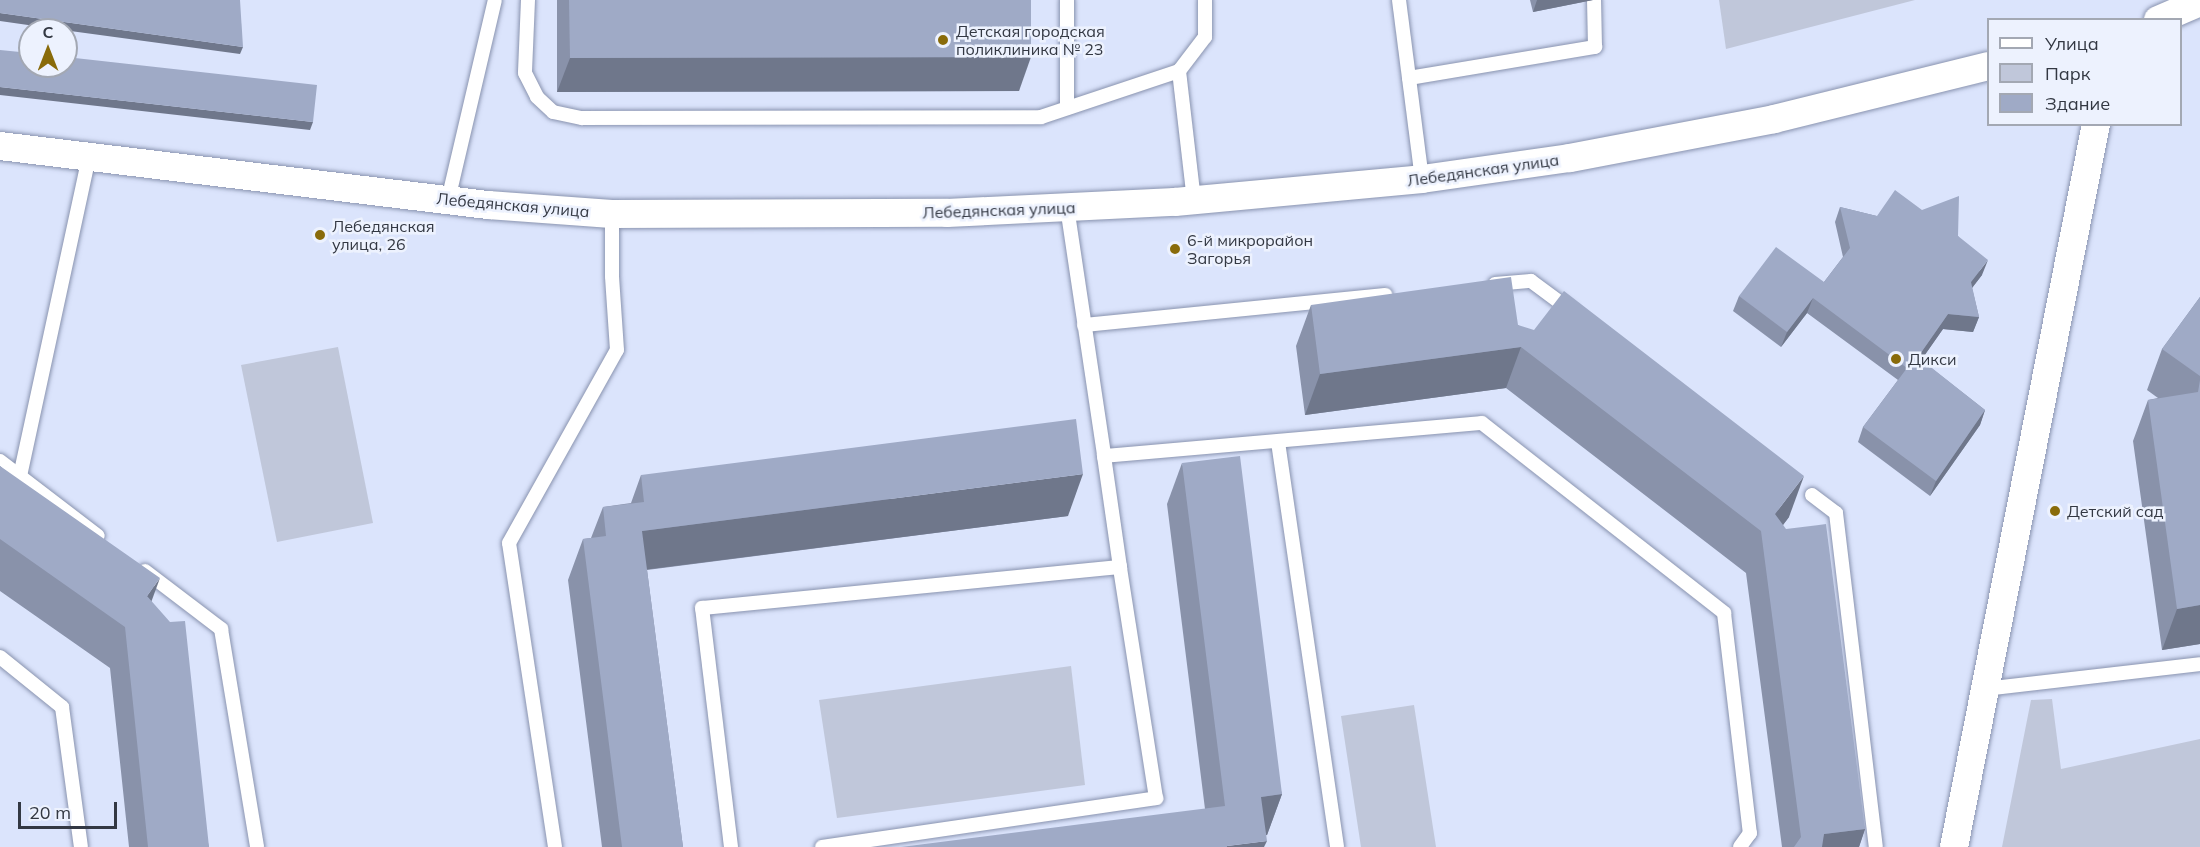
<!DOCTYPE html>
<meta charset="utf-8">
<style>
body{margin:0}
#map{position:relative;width:2200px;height:847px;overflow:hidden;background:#dbe4fc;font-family:Mulish,sans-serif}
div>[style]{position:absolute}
.green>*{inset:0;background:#c0c7da}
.roads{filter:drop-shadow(0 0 2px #8993af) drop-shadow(0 0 2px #8993af)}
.lane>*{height:14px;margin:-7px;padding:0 7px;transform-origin:7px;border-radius:7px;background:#fff}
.street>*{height:28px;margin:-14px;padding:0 14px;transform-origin:14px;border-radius:14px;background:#fff}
.wall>*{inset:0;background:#8992aa}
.shaded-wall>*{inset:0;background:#6f778b}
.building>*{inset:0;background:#9faac6}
.dots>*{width:16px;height:16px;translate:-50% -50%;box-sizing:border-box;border:3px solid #edf2fe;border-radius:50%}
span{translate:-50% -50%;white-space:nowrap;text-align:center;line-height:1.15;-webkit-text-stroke:5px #edf2fe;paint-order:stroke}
.poi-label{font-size:16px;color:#333843}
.left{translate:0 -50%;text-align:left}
.street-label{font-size:16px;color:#333843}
.legend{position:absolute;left:1987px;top:18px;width:195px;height:108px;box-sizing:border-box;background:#edf2fe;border:2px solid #a3a8b3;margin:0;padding:8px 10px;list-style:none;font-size:18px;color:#333843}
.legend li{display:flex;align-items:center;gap:12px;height:30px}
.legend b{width:30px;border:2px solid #a3a8b3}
.north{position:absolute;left:18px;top:18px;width:60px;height:60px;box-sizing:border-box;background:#edf2fe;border:2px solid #a3a8b3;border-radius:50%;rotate:0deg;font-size:16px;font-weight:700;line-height:24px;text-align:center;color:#333843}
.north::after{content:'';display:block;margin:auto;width:21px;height:27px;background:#896b0a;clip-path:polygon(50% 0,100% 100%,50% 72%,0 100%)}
.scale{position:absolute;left:18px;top:802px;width:99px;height:27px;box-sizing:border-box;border:3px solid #333843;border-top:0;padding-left:8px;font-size:18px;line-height:21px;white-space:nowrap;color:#333843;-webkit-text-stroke:4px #edf2fe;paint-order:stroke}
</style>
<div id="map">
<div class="green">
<i style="clip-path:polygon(1719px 0,1915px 0,1726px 49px)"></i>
<i style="clip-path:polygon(338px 347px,373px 523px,277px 542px,241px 365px)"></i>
<i style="clip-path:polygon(1071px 666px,1085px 785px,837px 818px,819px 700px)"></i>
<i style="clip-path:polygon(2052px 699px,2061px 769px,2200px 739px,2200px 847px,2002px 847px,2031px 700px)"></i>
<i style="clip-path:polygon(1414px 705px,1436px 847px,1361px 847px,1341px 716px)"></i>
</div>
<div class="roads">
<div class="lane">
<i style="left:528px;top:0;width:73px;rotate:92.4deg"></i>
<i style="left:525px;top:73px;width:27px;rotate:63deg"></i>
<i style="left:537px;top:97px;width:22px;rotate:43deg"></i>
<i style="left:553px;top:112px;width:30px;rotate:12deg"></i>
<i style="left:582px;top:118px;width:459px;rotate:-0.1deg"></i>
<i style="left:1041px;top:117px;width:145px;rotate:-18.4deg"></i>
<i style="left:1179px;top:71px;width:43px;rotate:-52.6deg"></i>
<i style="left:1205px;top:37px;width:37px;rotate:-90deg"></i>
<i style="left:1067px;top:0;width:108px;rotate:90deg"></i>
<i style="left:1399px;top:0;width:180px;rotate:82.7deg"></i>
<i style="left:1179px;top:71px;width:130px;rotate:83.4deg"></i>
<i style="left:1409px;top:78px;width:189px;rotate:-9.5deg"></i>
<i style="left:1595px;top:47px;width:47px;rotate:-91.2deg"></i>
<i style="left:448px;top:200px;width:205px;rotate:-76.8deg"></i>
<i style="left:1067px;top:207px;width:252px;rotate:81.5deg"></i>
<i style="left:1104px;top:456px;width:379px;rotate:-5deg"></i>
<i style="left:1482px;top:423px;width:308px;rotate:38.1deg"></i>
<i style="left:1724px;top:613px;width:222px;rotate:83.3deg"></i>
<i style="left:1750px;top:833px;width:17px;rotate:126deg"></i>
<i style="left:1495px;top:284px;width:36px;rotate:-5deg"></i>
<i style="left:1531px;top:281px;width:49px;rotate:36.6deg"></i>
<i style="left:1084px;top:325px;width:303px;rotate:-5.7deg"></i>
<i style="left:1278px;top:442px;width:409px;rotate:81.7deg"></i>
<i style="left:0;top:461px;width:123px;rotate:37.4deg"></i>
<i style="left:20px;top:476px;width:326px;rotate:-77.8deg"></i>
<i style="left:1812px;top:495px;width:30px;rotate:37deg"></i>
<i style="left:1836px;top:513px;width:336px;rotate:83.2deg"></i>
<i style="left:145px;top:571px;width:96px;rotate:37.3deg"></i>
<i style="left:221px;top:629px;width:221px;rotate:80.6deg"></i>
<i style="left:0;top:657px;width:80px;rotate:38.9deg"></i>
<i style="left:62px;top:707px;width:141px;rotate:82.3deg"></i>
<i style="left:1985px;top:689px;width:216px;rotate:-6.6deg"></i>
<i style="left:555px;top:847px;width:307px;rotate:-98.6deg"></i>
<i style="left:509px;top:543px;width:221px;rotate:-60.8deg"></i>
<i style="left:617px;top:350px;width:74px;rotate:-93.9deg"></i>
<i style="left:612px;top:276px;width:62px;rotate:-90deg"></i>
<i style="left:731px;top:847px;width:241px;rotate:-96.9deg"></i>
<i style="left:702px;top:608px;width:420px;rotate:-5.6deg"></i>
<i style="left:1120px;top:567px;width:112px;rotate:-98.2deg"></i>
<i style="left:822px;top:847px;width:338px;rotate:-8.3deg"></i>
<i style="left:1156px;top:798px;width:234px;rotate:-98.9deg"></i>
</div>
<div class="street">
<i style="left:2158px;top:20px;width:46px;rotate:-23.2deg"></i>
<i style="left:0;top:146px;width:492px;rotate:6.9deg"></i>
<i style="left:488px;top:205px;width:124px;rotate:4.2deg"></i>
<i style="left:612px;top:214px;width:335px;rotate:-0.2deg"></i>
<i style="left:947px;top:213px;width:228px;rotate:-2.8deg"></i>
<i style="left:1175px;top:202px;width:248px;rotate:-5.3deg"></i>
<i style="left:1422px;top:179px;width:149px;rotate:-8.1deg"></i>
<i style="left:1570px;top:158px;width:208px;rotate:-10.8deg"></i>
<i style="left:1774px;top:119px;width:220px;rotate:-13.9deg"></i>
<i style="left:1954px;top:847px;width:737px;rotate:-78.89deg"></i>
</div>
</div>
<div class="wall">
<i style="clip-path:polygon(557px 0,1031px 0,1019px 91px,557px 92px)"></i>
<i style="clip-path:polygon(1530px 0,1593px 0,1533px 12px)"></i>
<i style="clip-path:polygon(1840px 207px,1958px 236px,1982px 275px,1972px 288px,1979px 317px,1973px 332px,1943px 329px,1921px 360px,1985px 410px,1980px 425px,1930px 496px,1858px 442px,1863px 427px,1898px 380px,1807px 313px,1781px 347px,1733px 311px,1739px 296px,1824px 282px,1843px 257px,1835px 222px)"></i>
<i style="clip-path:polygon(2200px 297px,2200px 644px,2162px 650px,2133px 441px,2148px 400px,2158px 398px,2147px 390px,2162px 349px)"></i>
<i style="clip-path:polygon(1311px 305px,1518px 325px,1789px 517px,1783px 525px,1865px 829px,1859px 847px,1782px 847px,1746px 573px,1506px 388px,1305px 415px,1296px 346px)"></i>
<i style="clip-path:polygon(1182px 463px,1282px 794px,1267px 835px,1205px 809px,1167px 504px)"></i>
<i style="clip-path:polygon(0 466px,151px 601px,209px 847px,129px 847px,110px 668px,0 591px)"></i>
<i style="clip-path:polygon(641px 475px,1068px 516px,647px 570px,683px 847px,602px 847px,568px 580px,583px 539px,591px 538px,603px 507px,631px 503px)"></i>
</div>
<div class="shaded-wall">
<i style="clip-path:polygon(1537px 0,1593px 0,1533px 12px)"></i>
<i style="clip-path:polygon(0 13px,243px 47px,240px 54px,63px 30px,0 21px)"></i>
<i style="clip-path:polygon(1031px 57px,1019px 91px,557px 92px,570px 58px)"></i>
<i style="clip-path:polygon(0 87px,313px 122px,310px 130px,0 95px)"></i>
<i style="clip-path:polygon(1988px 260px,1982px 275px,1965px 297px,1971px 282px)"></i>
<i style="clip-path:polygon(1813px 298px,1807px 313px,1781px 347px,1787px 332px)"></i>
<i style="clip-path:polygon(1948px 314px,1979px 317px,1973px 332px,1943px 329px,1913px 372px,1918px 357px)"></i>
<i style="clip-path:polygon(1521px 347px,1506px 388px,1305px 415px,1320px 374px)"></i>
<i style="clip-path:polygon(1985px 410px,1980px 425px,1930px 496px,1936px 481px)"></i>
<i style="clip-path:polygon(1083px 474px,1068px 516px,627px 572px,642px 531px)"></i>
<i style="clip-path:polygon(1804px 476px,1789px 517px,1764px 550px,1775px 514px)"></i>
<i style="clip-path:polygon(160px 578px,145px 619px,147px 596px)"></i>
<i style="clip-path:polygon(2200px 605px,2200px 644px,2162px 650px,2177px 609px)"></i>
<i style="clip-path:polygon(1282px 794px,1267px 835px,1246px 838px,1261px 797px)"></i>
<i style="clip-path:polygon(1865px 829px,1859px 847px,1820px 847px,1824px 834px)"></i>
<i style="clip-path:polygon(1267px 841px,1264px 847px,1226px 847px,1227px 846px)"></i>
</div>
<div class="building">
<i style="clip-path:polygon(0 0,240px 0,243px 47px,0 13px)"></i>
<i style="clip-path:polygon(569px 0,1031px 0,1031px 57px,570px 58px)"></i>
<i style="clip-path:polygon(0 50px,30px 53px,30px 66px,66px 66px,66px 57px,317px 85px,313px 122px,0 87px)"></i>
<i style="clip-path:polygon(1895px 190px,1922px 210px,1959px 196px,1958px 236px,1988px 260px,1971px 282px,1979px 317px,1948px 314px,1918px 357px,1985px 410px,1936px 481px,1863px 427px,1907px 368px,1813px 298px,1787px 332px,1739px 296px,1776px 247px,1824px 282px,1850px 248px,1840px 207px,1877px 216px)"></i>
<i style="clip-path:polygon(1511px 277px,1518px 325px,1534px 330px,1564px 291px,1804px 476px,1775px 514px,1786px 529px,1826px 524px,1865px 829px,1824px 834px,1822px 847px,1794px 847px,1801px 837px,1761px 531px,1521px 347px,1320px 374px,1311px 305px)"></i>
<i style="clip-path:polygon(2200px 297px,2200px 376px,2162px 349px)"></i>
<i style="clip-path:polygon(2200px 380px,2200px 605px,2177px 609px,2148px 400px,2198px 392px)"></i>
<i style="clip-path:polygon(1076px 419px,1083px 474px,642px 531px,683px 847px,622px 847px,583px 539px,606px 536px,603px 507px,644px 502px,641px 475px)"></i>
<i style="clip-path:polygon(1240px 456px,1282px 794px,1261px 797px,1267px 841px,1227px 846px,1227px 847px,901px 847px,1225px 806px,1182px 463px)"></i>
<i style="clip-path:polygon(0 466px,160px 578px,147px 596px,170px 622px,185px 621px,209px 847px,148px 847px,125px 627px,0 539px)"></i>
</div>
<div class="dots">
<i style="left:943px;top:40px;background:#896b0a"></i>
<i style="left:320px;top:235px;background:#896b0a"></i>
<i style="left:1175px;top:249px;background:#896b0a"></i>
<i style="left:1896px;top:359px;background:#896b0a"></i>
<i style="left:2055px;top:511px;background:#896b0a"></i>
</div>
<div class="poi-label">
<span class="left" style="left:956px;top:40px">Детская городская<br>поликлиника № 23</span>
<span class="left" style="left:332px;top:235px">Лебедянская<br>улица, 26</span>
<span class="left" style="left:1187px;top:249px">6-й микрорайон<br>Загорья</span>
<span class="left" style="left:1908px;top:359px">Дикси</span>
<span class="left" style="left:2067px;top:511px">Детский сад</span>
</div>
<div class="street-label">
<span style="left:1483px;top:170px;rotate:-8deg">Лебедянская улица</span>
<span style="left:513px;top:205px;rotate:5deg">Лебедянская улица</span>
<span style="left:999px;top:210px;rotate:-2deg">Лебедянская улица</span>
</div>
<ul class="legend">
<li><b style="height:8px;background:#fff"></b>Улица</li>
<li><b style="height:16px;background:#c0c7da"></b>Парк</li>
<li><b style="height:16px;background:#9faac6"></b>Здание</li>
</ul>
<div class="north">С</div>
<div class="scale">20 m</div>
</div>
